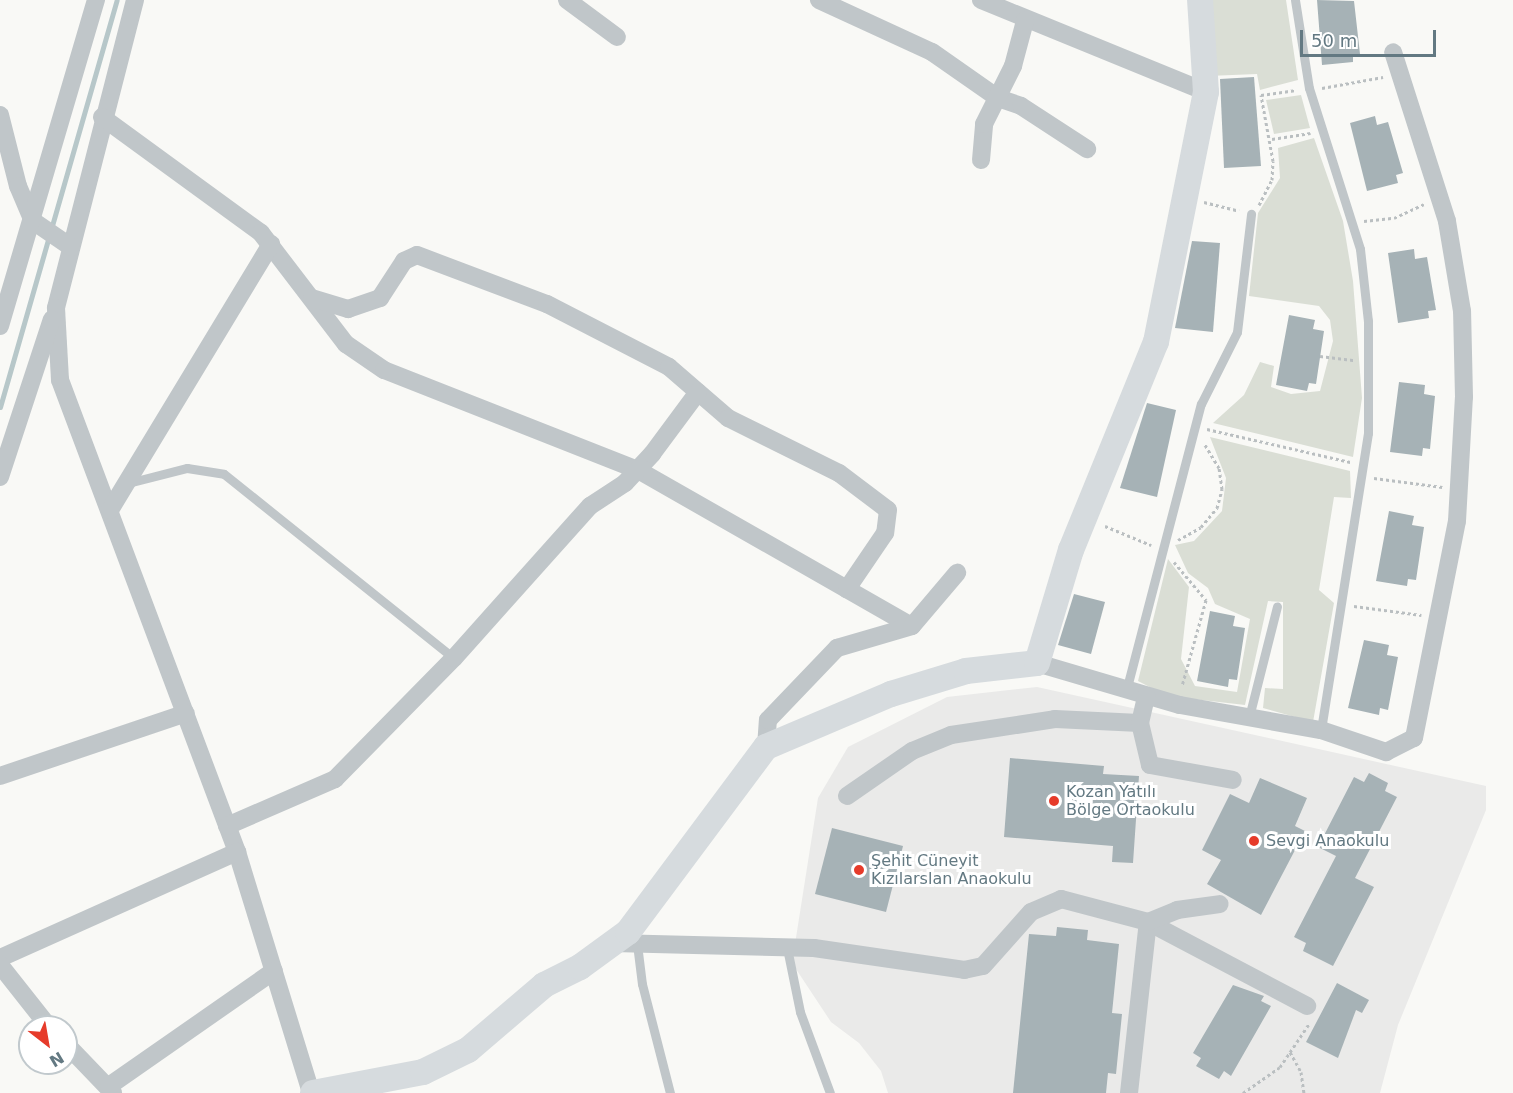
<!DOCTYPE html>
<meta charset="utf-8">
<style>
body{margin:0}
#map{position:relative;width:1513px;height:1093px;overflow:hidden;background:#f9f9f6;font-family:"DejaVu Sans",sans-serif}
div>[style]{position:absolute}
.built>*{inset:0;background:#eaeae9}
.green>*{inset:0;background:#daded5}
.stream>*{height:5px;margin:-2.5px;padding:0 2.5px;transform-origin:2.5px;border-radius:2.5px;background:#b7c7c9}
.building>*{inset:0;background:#a6b2b6}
.path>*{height:3px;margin-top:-1.5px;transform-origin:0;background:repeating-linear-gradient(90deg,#babfc1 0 3px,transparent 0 6px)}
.lane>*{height:9px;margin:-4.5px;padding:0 4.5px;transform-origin:4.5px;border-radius:4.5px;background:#c0c6c9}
.street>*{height:18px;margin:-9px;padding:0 9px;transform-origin:9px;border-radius:9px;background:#c0c6c9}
.secondary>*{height:26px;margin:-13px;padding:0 13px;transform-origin:13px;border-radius:13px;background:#d6dbde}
.dots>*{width:16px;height:16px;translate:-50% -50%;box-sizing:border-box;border:3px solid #fff;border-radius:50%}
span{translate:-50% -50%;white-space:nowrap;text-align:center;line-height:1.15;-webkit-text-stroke:6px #fff;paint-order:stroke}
.poi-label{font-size:16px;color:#637982}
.left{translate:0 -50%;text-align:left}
.north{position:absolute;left:18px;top:1015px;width:60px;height:60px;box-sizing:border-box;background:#fff;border:2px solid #c1c9cd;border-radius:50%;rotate:149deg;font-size:16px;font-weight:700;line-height:24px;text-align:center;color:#637982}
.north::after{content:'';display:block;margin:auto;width:21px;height:27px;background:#e63b2a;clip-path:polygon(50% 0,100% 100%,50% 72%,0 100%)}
.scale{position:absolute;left:1300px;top:30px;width:136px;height:27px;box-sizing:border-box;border:3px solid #637982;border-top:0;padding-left:8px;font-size:18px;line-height:21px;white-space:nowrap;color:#637982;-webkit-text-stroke:4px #fff;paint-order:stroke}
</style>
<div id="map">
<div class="built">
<i style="clip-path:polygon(1037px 687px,1486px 786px,1486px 810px,1398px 1025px,1380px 1093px,888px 1093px,881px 1071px,859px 1043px,831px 1022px,792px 963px,818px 798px,848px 747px,947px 697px)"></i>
</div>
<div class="green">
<i style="clip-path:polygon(1196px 0,1286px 0,1298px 80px,1260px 90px,1257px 74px,1208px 76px)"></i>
<i style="clip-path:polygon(1301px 95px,1310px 128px,1274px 134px,1266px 100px)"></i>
<i style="clip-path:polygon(1314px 138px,1343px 221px,1353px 281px,1362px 398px,1353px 457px,1213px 423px,1244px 395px,1260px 362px,1274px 366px,1271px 387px,1291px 394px,1320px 391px,1333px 341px,1330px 320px,1319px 306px,1249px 296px,1258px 213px,1280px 178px,1278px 148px)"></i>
<i style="clip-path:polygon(1210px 437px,1350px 471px,1351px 498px,1334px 497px,1319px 590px,1334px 603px,1313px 722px,1263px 708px,1265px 688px,1283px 689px,1283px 602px,1268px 601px,1245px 705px,1167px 696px,1138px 681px,1168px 559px,1189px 587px,1181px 659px,1195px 686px,1237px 692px,1250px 619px,1215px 604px,1208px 588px,1188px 573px,1175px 545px,1194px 541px,1222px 511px,1226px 478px)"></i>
</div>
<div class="stream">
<i style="left:0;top:407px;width:423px;rotate:-74deg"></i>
</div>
<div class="building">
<i style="clip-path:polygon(1317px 0,1354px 1px,1360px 54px,1353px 55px,1353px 62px,1322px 65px)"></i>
<i style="clip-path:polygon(1254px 77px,1261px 166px,1224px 168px,1220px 79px)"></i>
<i style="clip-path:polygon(1375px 116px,1377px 125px,1388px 122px,1403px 173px,1396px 175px,1398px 183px,1367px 191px,1350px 123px)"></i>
<i style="clip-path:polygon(1192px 241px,1220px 243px,1213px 332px,1175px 328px)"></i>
<i style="clip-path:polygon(1414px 249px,1415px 259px,1427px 257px,1436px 310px,1428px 311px,1429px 318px,1398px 323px,1388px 253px)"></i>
<i style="clip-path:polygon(1289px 315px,1315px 320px,1313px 329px,1324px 331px,1316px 384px,1309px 383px,1307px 391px,1276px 385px)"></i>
<i style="clip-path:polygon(1399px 382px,1425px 385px,1424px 394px,1435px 396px,1430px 449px,1423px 448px,1422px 456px,1390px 452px)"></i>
<i style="clip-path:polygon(1147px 403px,1176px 410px,1157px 497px,1120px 488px)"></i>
<i style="clip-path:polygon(1389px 511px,1414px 516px,1412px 525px,1424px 527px,1416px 580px,1408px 579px,1407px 586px,1376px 581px)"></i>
<i style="clip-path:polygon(1074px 594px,1105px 602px,1091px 654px,1058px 645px)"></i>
<i style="clip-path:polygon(1210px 611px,1235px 616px,1233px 626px,1245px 628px,1237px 680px,1229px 679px,1228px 687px,1197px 681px)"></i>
<i style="clip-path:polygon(1364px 640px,1389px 645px,1387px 655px,1398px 657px,1388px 710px,1380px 708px,1379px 715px,1348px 708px)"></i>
<i style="clip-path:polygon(1010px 758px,1104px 766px,1103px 774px,1139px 776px,1133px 863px,1112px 862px,1113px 846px,1004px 837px)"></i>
<i style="clip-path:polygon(1369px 773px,1388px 783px,1385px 791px,1397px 797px,1355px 878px,1374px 887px,1333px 966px,1303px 951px,1306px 943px,1294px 937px,1336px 856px,1318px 847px,1354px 777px,1364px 782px)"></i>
<i style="clip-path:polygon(1260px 778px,1307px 798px,1295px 826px,1305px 831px,1261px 915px,1207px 884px,1221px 860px,1202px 850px,1230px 794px,1249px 803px)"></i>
<i style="clip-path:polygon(832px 828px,903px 846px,886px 912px,815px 894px)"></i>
<i style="clip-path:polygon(1057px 927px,1088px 930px,1087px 940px,1119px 944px,1112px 1013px,1122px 1014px,1116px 1074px,1108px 1073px,1106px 1093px,1013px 1093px,1029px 934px,1056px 936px)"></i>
<i style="clip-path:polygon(1337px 983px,1369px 1000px,1362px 1013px,1356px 1010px,1338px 1058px,1306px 1042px)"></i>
<i style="clip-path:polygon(1233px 985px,1264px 996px,1261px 1001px,1271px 1006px,1231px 1076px,1224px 1071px,1219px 1079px,1196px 1066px,1201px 1058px,1193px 1053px)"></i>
</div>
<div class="path">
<i style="left:1322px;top:88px;width:62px;rotate:-10.2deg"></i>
<i style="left:1272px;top:139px;width:39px;rotate:-9deg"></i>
<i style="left:1204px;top:202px;width:36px;rotate:14deg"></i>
<i style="left:1259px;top:205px;width:28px;rotate:-63deg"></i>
<i style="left:1272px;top:180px;width:19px;rotate:-87deg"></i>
<i style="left:1273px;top:161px;width:67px;rotate:-100.3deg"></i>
<i style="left:1261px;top:95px;width:34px;rotate:-8deg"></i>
<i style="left:1364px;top:221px;width:30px;rotate:-6deg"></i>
<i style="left:1394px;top:218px;width:33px;rotate:-25deg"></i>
<i style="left:1320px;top:356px;width:35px;rotate:7deg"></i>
<i style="left:1207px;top:429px;width:147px;rotate:13deg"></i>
<i style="left:1374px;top:478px;width:69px;rotate:7.5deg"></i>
<i style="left:1105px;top:526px;width:50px;rotate:22.4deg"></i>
<i style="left:1178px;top:540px;width:26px;rotate:-29deg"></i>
<i style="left:1201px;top:527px;width:25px;rotate:-50deg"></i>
<i style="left:1217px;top:508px;width:20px;rotate:-75deg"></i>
<i style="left:1222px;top:489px;width:21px;rotate:-98deg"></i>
<i style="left:1219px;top:468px;width:29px;rotate:-121deg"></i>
<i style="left:1174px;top:562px;width:50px;rotate:49.9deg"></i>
<i style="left:1206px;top:600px;width:89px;rotate:105.6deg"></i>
<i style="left:1354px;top:606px;width:68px;rotate:7.7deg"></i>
<i style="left:1290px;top:1052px;width:23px;rotate:61deg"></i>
<i style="left:1301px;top:1072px;width:21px;rotate:82deg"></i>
<i style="left:1243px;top:1093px;width:45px;rotate:-35.1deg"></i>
<i style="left:1280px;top:1067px;width:52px;rotate:-56deg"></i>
</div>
<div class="lane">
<i style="left:1295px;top:0;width:89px;rotate:81deg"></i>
<i style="left:1309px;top:88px;width:169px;rotate:72.4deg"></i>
<i style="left:1360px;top:249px;width:72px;rotate:83.7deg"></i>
<i style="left:1368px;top:321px;width:112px;rotate:90deg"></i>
<i style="left:1368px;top:433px;width:301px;rotate:99deg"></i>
<i style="left:128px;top:483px;width:61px;rotate:-14.3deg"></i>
<i style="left:187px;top:468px;width:37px;rotate:9deg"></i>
<i style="left:224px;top:474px;width:295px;rotate:38.7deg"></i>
<i style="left:1126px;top:691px;width:297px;rotate:-75.4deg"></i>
<i style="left:1201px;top:404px;width:80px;rotate:-63.4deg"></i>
<i style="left:1237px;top:332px;width:119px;rotate:-83.2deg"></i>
<i style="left:1249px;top:717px;width:114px;rotate:-75.8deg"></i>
<i style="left:637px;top:944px;width:40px;rotate:82.9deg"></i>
<i style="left:642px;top:984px;width:113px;rotate:75.6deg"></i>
<i style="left:787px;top:948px;width:65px;rotate:78.5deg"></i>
<i style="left:800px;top:1012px;width:86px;rotate:69.7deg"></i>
</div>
<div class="street">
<i style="left:135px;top:0;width:318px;rotate:104.4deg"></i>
<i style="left:56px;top:308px;width:72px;rotate:86.8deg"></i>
<i style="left:60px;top:380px;width:504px;rotate:69.44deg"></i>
<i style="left:237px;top:852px;width:252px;rotate:72.9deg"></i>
<i style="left:567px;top:0;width:62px;rotate:36.5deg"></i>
<i style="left:819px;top:0;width:124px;rotate:24.7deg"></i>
<i style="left:932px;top:52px;width:80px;rotate:34.9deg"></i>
<i style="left:998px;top:98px;width:24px;rotate:19deg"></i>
<i style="left:1021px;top:106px;width:79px;rotate:33.1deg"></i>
<i style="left:981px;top:0;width:243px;rotate:22.2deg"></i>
<i style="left:0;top:115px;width:73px;rotate:75.8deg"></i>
<i style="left:18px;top:186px;width:38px;rotate:67deg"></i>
<i style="left:33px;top:221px;width:46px;rotate:34.4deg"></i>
<i style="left:102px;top:117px;width:197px;rotate:36.1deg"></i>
<i style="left:261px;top:233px;width:140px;rotate:52.6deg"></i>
<i style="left:346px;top:344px;width:46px;rotate:34.4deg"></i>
<i style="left:384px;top:370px;width:273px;rotate:21.5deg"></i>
<i style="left:638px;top:470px;width:315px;rotate:29.7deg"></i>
<i style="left:981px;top:160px;width:36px;rotate:-85deg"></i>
<i style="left:984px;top:124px;width:65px;rotate:-63.4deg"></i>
<i style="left:1013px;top:66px;width:47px;rotate:-75.1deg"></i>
<i style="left:312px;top:298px;width:38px;rotate:17deg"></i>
<i style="left:348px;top:309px;width:34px;rotate:-19deg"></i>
<i style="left:380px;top:298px;width:44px;rotate:-57deg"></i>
<i style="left:404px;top:261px;width:14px;rotate:-25deg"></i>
<i style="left:417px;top:255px;width:139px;rotate:20.7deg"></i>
<i style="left:547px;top:304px;width:137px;rotate:27.3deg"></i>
<i style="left:669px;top:367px;width:78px;rotate:40.8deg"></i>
<i style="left:728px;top:418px;width:124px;rotate:26.4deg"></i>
<i style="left:839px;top:473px;width:61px;rotate:37.1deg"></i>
<i style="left:888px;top:510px;width:23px;rotate:97deg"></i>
<i style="left:885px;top:533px;width:68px;rotate:124.2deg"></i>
<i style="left:0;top:326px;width:340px;rotate:-73.6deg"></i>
<i style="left:0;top:477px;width:166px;rotate:-71.8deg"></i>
<i style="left:110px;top:510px;width:311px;rotate:-58.8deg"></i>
<i style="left:1037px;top:663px;width:149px;rotate:16.4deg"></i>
<i style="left:1180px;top:705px;width:143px;rotate:10.1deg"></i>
<i style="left:1321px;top:730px;width:69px;rotate:18.7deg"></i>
<i style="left:1386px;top:752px;width:31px;rotate:-27deg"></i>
<i style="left:1414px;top:738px;width:221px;rotate:-78.8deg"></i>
<i style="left:1457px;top:521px;width:124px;rotate:-86.8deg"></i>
<i style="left:1464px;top:397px;width:86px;rotate:-91.3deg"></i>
<i style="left:1462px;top:311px;width:91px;rotate:-99.5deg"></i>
<i style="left:1447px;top:221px;width:177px;rotate:-107.7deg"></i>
<i style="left:1140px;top:723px;width:43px;rotate:76.6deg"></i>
<i style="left:1150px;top:765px;width:84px;rotate:10.2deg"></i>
<i style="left:766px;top:747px;width:27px;rotate:-86deg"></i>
<i style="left:768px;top:720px;width:100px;rotate:-46.2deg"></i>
<i style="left:837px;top:648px;width:78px;rotate:-16.3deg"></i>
<i style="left:912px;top:626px;width:70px;rotate:-49.7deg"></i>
<i style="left:0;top:776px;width:196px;rotate:-18.7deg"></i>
<i style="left:847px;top:796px;width:79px;rotate:-34.7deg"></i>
<i style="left:912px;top:751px;width:42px;rotate:-22.3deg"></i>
<i style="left:951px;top:735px;width:105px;rotate:-8.7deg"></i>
<i style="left:1055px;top:719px;width:85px;rotate:2.7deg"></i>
<i style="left:1140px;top:723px;width:28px;rotate:-77deg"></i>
<i style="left:227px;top:826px;width:118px;rotate:-23.5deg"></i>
<i style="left:335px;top:779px;width:170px;rotate:-45.5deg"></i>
<i style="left:454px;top:658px;width:204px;rotate:-48.2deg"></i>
<i style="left:590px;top:506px;width:42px;rotate:-33.3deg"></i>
<i style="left:625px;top:483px;width:40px;rotate:-47deg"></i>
<i style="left:652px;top:454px;width:77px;rotate:-53.4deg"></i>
<i style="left:613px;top:943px;width:201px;rotate:1.4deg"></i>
<i style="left:814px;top:948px;width:152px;rotate:8.3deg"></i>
<i style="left:964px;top:970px;width:19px;rotate:-12deg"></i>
<i style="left:983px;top:966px;width:72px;rotate:-48.4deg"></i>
<i style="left:1031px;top:912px;width:33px;rotate:-23deg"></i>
<i style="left:1061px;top:899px;width:90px;rotate:14.8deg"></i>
<i style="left:1148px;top:922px;width:180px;rotate:27.8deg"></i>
<i style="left:0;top:958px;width:260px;rotate:-24.1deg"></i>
<i style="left:0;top:965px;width:79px;rotate:51.7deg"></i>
<i style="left:66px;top:1044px;width:68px;rotate:46.2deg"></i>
<i style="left:109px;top:1086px;width:201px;rotate:-34.9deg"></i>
<i style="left:1129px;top:1093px;width:172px;rotate:-83.7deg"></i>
<i style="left:1148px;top:922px;width:31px;rotate:-22deg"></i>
<i style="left:1177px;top:910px;width:43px;rotate:-7.9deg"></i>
</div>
<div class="secondary">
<i style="left:313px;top:1093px;width:112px;rotate:-10.8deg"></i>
<i style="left:423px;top:1072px;width:50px;rotate:-26.1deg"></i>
<i style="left:468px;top:1050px;width:100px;rotate:-40.5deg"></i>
<i style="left:544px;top:985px;width:40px;rotate:-26.6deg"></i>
<i style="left:580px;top:967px;width:59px;rotate:-36.1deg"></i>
<i style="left:628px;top:932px;width:231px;rotate:-53.3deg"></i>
<i style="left:766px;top:747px;width:136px;rotate:-23deg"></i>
<i style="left:891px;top:694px;width:78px;rotate:-17deg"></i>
<i style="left:966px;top:671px;width:71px;rotate:-6.4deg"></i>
<i style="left:1037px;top:663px;width:118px;rotate:-73.3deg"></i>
<i style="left:1071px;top:550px;width:225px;rotate:-67.8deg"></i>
<i style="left:1156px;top:342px;width:255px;rotate:-78.7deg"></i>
<i style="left:1206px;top:92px;width:92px;rotate:-93.7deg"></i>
</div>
<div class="dots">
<i style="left:1054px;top:801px;background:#e63b2a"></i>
<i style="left:1254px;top:841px;background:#e63b2a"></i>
<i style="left:859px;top:870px;background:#e63b2a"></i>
</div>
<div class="poi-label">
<span class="left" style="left:1066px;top:801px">Kozan Yatılı<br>Bölge Ortaokulu</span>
<span class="left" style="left:1266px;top:841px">Sevgi Anaokulu</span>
<span class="left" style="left:871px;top:870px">Şehit Cüneyit<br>Kızılarslan Anaokulu</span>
</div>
<div class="north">N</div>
<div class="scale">50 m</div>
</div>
